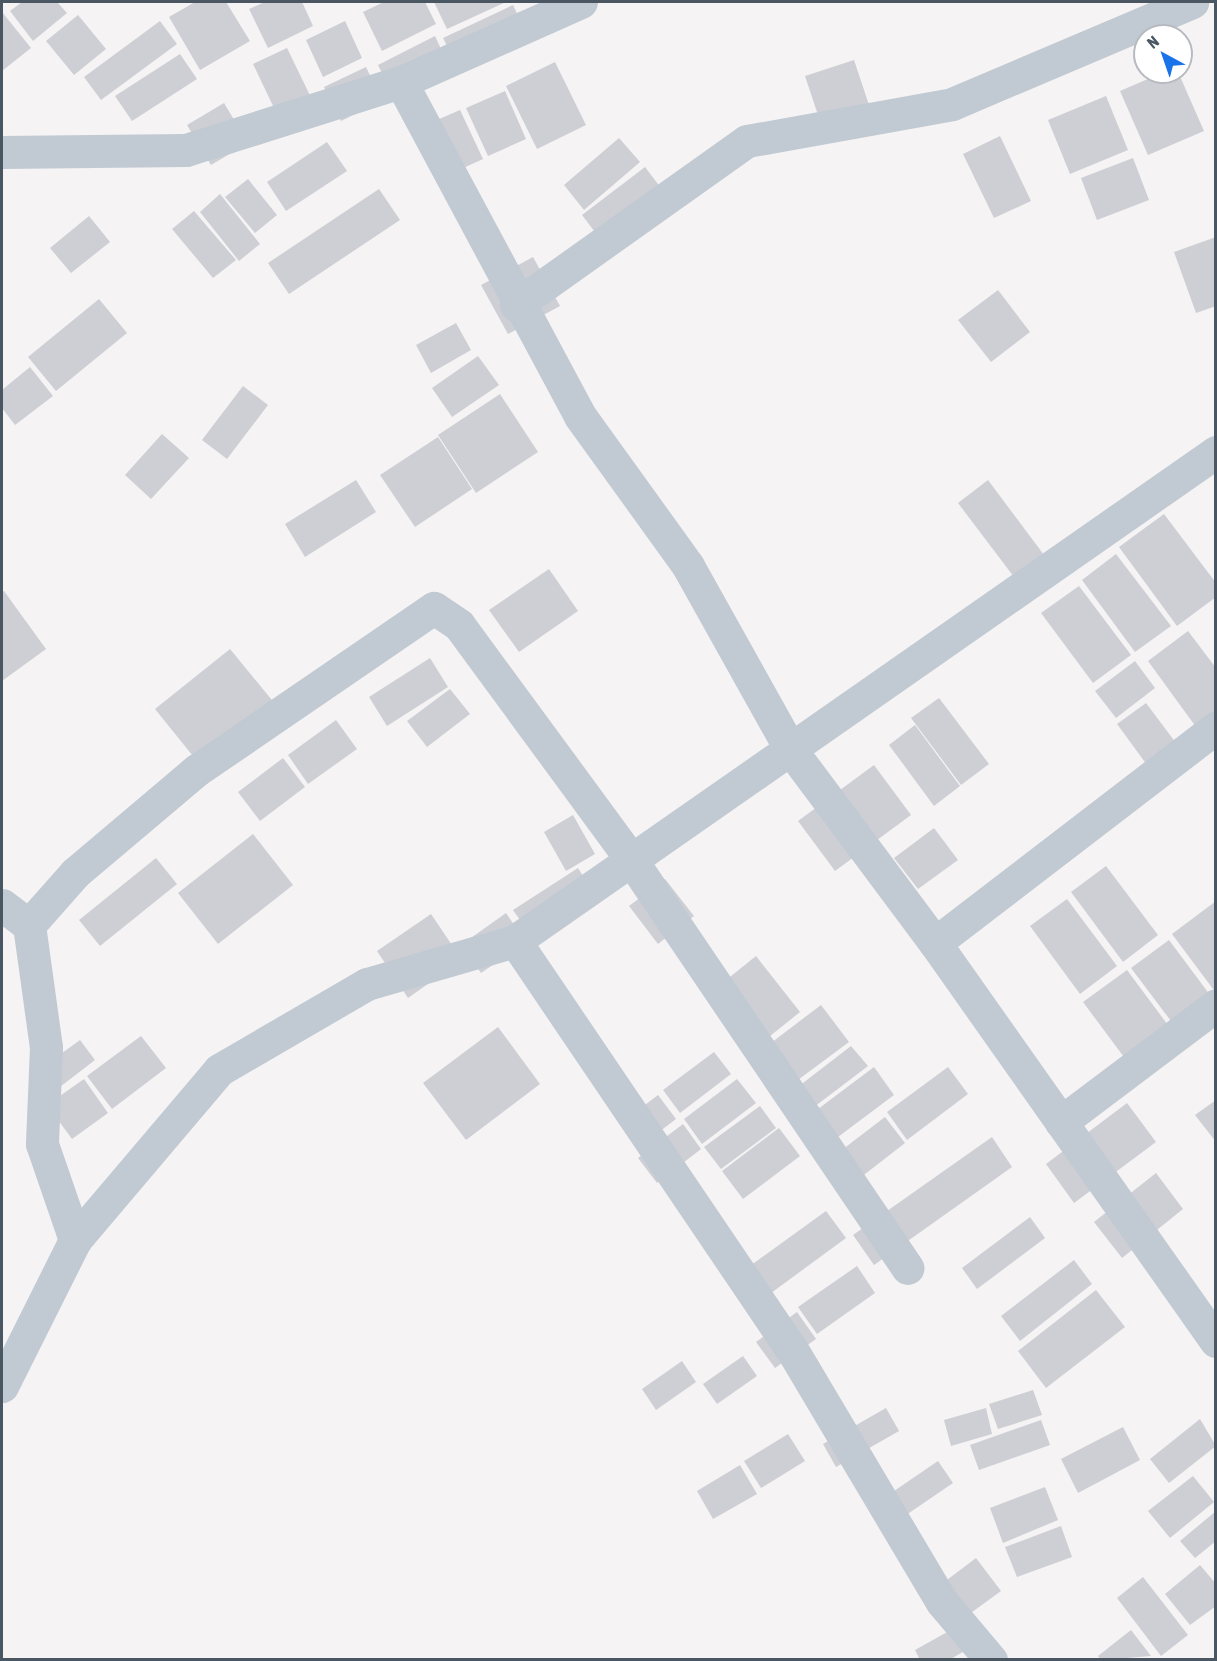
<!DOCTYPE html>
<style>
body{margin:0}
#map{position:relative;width:1217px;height:1661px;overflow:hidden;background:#f5f3f3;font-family:"Asap Condensed",sans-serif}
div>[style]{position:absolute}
.building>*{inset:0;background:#cdcfd5}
.minor>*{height:33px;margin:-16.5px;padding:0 16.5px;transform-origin:16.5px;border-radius:16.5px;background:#c1cad2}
span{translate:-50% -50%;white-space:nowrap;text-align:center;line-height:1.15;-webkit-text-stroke:4.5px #fff;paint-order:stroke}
.frame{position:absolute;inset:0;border:3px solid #4a5661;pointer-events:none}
.north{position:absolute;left:1133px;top:24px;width:60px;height:60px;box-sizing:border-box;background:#fff;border:2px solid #b7bbc0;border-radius:50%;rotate:320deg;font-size:16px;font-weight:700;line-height:24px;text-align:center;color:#4a5661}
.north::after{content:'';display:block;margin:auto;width:21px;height:27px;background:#1a73e8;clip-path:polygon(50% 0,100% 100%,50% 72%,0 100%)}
</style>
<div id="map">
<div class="building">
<i style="clip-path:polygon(22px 2px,57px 2px,67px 13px,33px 41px,10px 11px)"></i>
<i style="clip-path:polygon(195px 2px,226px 2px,250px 41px,200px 70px,169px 17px)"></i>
<i style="clip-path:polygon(265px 2px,302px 2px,313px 26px,268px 48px,249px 9px)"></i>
<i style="clip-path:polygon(384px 2px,425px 2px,436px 24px,382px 51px,363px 12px)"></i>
<i style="clip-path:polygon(434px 2px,506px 2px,447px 29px)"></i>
<i style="clip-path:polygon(513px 5px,528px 37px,459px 70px,443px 38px)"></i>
<i style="clip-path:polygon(2px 12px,31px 48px,2px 71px)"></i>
<i style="clip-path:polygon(78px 15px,106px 49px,74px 75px,46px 41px)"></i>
<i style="clip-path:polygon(160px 21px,177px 44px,101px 100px,84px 77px)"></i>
<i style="clip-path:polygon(345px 21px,362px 58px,323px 77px,306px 40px)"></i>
<i style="clip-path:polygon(435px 36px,452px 73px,396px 100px,378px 65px)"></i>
<i style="clip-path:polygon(287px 48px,319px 114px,285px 131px,253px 64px)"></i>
<i style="clip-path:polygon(180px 54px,197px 79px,132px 121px,115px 96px)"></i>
<i style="clip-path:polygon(854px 60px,873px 117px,824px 133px,805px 76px)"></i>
<i style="clip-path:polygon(555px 62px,586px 125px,537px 149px,506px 86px)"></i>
<i style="clip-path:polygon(366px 67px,382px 101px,341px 121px,324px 87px)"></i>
<i style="clip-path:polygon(1164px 72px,1178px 72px,1204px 131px,1148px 155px,1120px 91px)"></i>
<i style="clip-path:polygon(505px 91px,526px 139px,488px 156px,466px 108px)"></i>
<i style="clip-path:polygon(1106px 96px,1128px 150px,1070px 174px,1048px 120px)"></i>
<i style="clip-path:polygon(224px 103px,248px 143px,211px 165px,187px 125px)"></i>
<i style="clip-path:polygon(460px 110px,483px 159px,439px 179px,416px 129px)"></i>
<i style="clip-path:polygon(1000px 136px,1031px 201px,994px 218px,963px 154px)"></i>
<i style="clip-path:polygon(619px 138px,640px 162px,584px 210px,564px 185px)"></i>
<i style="clip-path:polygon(327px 142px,347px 171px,286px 211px,267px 182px)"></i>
<i style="clip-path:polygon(1133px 158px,1149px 200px,1097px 220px,1081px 178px)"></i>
<i style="clip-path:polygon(645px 167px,664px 192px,601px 240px,582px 215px)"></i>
<i style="clip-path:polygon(248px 179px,277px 215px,255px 233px,225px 197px)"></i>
<i style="clip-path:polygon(379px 189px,400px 220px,289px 294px,268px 263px)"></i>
<i style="clip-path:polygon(220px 194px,260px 244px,239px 261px,200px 212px)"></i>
<i style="clip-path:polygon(194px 211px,236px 260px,213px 278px,172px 229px)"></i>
<i style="clip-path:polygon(89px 216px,110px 242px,71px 273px,50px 248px)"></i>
<i style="clip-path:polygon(1216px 237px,1216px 306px,1196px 313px,1174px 252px)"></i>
<i style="clip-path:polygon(533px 257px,560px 306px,508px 334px,481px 285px)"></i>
<i style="clip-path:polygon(998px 290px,1030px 332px,991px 362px,958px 320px)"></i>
<i style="clip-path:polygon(99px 299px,127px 333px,56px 391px,28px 357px)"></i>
<i style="clip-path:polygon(456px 323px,471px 350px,431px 373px,416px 345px)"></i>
<i style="clip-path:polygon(478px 356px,499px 385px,452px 417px,432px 388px)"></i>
<i style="clip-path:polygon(30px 367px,53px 396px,15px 425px,2px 408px,2px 390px)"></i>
<i style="clip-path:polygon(243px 386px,268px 405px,227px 459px,202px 440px)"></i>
<i style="clip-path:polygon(500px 394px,538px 452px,476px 493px,438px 435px)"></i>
<i style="clip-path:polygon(162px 434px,189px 458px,151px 499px,125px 475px)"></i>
<i style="clip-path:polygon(438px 437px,472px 489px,415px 527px,380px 475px)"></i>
<i style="clip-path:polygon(356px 480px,376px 512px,305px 557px,285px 524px)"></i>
<i style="clip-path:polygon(988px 480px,1047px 559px,1017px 581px,958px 503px)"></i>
<i style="clip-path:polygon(1164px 514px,1216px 583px,1216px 597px,1177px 626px,1119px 547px)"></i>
<i style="clip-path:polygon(1116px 554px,1171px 626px,1135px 652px,1082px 580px)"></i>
<i style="clip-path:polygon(549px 569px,578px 611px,519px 652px,489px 610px)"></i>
<i style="clip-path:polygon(1079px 586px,1131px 655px,1093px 683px,1041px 613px)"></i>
<i style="clip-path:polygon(4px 591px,46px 649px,2px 681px,2px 592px)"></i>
<i style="clip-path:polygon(1188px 631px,1216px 668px,1216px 712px,1196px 727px,1148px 661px)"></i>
<i style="clip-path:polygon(230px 649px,276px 705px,201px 766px,155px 709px)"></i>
<i style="clip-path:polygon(430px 658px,448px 687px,387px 726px,369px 697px)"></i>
<i style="clip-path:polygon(1135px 661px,1155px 688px,1116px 718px,1095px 691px)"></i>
<i style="clip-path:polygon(450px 689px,470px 714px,427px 747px,407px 721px)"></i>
<i style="clip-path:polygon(939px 698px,989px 764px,961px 785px,911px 718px)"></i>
<i style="clip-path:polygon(1146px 703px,1179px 747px,1150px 769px,1117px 724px)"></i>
<i style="clip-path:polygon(336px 720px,357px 749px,308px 784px,288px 755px)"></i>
<i style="clip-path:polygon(915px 725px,960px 786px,934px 806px,889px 745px)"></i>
<i style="clip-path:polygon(283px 758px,305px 787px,260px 821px,238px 792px)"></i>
<i style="clip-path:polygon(874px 765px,911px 815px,835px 871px,798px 821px)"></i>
<i style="clip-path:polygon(573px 815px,595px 854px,566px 871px,544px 832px)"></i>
<i style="clip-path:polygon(934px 828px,958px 860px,918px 889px,894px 858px)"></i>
<i style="clip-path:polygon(253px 834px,293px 885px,218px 944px,178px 893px)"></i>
<i style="clip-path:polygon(156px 858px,177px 884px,100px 946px,79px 920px)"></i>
<i style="clip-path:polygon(1106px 866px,1158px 935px,1123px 962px,1071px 892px)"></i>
<i style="clip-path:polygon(578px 868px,595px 895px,531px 936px,513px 910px)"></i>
<i style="clip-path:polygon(665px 879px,694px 916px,658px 944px,629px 906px)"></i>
<i style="clip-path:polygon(1067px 899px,1117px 966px,1080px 994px,1030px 926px)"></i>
<i style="clip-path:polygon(1216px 901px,1216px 993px,1172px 934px)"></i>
<i style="clip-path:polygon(506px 913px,526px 942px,481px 973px,461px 945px)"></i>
<i style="clip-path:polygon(431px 914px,462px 960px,408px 998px,377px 951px)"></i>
<i style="clip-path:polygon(1169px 940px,1216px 1003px,1183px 1037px,1131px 968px)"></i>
<i style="clip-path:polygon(756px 956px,800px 1012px,750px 1052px,705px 997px)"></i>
<i style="clip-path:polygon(1127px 970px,1182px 1044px,1138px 1076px,1083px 1002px)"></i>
<i style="clip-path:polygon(821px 1005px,849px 1042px,779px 1094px,751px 1058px)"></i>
<i style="clip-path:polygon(498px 1027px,540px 1084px,466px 1140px,423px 1083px)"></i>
<i style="clip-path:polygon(141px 1036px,166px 1068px,112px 1109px,87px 1076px)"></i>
<i style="clip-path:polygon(80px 1040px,95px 1060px,56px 1090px,40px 1069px)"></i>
<i style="clip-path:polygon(851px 1046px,868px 1066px,801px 1117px,786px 1096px)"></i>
<i style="clip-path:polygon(714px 1052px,731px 1074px,680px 1113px,663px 1090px)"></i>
<i style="clip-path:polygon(874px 1067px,894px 1095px,822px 1149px,802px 1121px)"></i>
<i style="clip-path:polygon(948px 1067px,968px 1094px,907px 1140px,887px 1112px)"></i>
<i style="clip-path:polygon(84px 1079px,108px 1113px,72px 1139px,47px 1105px)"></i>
<i style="clip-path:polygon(737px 1079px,756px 1103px,702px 1144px,684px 1119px)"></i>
<i style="clip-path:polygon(658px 1095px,676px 1119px,638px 1148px,620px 1124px)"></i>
<i style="clip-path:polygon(1216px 1100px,1216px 1142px,1195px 1115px)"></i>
<i style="clip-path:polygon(1127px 1103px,1156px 1142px,1074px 1203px,1046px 1164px)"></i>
<i style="clip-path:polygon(760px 1106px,776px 1128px,721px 1169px,704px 1147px)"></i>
<i style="clip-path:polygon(885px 1117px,905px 1143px,851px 1185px,830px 1159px)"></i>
<i style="clip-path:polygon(683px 1124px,701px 1149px,657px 1183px,638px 1158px)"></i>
<i style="clip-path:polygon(779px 1128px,800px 1156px,743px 1199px,722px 1171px)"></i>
<i style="clip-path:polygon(992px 1137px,1012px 1167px,874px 1265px,853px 1235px)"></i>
<i style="clip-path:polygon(1156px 1173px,1183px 1209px,1122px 1258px,1094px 1222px)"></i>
<i style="clip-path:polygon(826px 1211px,846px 1238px,767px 1296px,747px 1268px)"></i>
<i style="clip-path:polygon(1030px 1217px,1045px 1238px,977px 1289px,962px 1268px)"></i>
<i style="clip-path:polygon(1074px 1260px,1092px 1284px,1020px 1341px,1001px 1316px)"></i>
<i style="clip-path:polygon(857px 1266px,875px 1293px,817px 1334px,798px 1307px)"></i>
<i style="clip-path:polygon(1096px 1290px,1125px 1327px,1046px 1388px,1018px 1351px)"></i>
<i style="clip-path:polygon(797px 1312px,816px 1339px,775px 1368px,756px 1342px)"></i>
<i style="clip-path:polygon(743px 1356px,757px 1376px,717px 1404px,703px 1384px)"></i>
<i style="clip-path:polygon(682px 1361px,696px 1382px,656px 1410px,642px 1389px)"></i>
<i style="clip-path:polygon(1033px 1390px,1042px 1415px,998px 1429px,989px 1404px)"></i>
<i style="clip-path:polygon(886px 1408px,899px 1431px,836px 1467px,823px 1444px)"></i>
<i style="clip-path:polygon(986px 1408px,992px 1434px,951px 1446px,944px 1420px)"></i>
<i style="clip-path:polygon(1200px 1419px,1216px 1446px,1169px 1483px,1150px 1459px)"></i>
<i style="clip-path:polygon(1041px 1420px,1050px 1445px,979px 1470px,970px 1445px)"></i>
<i style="clip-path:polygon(1123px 1427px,1140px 1460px,1078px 1493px,1061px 1459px)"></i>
<i style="clip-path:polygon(788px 1434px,805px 1461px,761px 1488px,744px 1461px)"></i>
<i style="clip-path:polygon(938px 1461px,953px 1483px,890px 1526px,875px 1504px)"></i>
<i style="clip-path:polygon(740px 1465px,757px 1494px,713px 1519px,697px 1491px)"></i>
<i style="clip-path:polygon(1193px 1476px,1214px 1502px,1170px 1538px,1148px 1511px)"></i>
<i style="clip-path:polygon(1045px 1487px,1058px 1520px,1003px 1543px,990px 1508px)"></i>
<i style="clip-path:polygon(1216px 1511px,1216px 1541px,1195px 1558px,1180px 1541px)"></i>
<i style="clip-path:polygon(1061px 1526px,1072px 1557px,1017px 1577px,1005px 1547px)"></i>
<i style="clip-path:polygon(976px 1558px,1001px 1591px,964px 1618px,939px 1586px)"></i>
<i style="clip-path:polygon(1200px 1565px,1216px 1584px,1216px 1606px,1190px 1625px,1165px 1594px)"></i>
<i style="clip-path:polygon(1143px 1577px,1188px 1635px,1161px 1656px,1117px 1598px)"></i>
<i style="clip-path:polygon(967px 1621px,980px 1642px,949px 1660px,920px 1660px,915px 1650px)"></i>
<i style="clip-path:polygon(1131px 1630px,1151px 1656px,1101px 1660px,1098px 1656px)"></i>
</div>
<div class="minor">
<i style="left:401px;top:82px;width:379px;rotate:61.8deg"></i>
<i style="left:580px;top:416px;width:185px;rotate:54.2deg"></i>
<i style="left:688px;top:566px;width:211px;rotate:60.8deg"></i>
<i style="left:791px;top:750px;width:241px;rotate:53.3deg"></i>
<i style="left:935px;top:943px;width:487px;rotate:54.8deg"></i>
<i style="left:2px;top:152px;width:184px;rotate:-0.6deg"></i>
<i style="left:186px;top:150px;width:225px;rotate:-17.6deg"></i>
<i style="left:401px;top:82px;width:197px;rotate:-24deg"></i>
<i style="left:516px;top:305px;width:283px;rotate:-35.4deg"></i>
<i style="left:747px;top:141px;width:208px;rotate:-10.2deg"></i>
<i style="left:952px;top:104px;width:261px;rotate:-23deg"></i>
<i style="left:2px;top:905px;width:34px;rotate:37deg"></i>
<i style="left:29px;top:925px;width:123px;rotate:82.1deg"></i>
<i style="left:46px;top:1047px;width:97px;rotate:92.4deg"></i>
<i style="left:42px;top:1144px;width:102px;rotate:71deg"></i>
<i style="left:29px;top:925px;width:69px;rotate:-48.5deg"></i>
<i style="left:75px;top:873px;width:160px;rotate:-40.2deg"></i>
<i style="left:197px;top:770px;width:287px;rotate:-34.4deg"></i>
<i style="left:434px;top:608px;width:30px;rotate:34deg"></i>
<i style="left:459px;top:625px;width:289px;rotate:53.7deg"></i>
<i style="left:630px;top:858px;width:495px;rotate:55.9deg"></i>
<i style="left:515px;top:941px;width:492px;rotate:55.9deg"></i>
<i style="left:791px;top:1348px;width:295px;rotate:59.3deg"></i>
<i style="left:942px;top:1602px;width:76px;rotate:49.8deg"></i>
<i style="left:935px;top:943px;width:354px;rotate:-37.5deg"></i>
<i style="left:1061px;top:1122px;width:194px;rotate:-37deg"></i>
<i style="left:2px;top:1386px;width:163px;rotate:-63.4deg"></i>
<i style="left:75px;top:1240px;width:223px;rotate:-49.7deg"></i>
<i style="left:219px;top:1070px;width:171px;rotate:-30.2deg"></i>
<i style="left:367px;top:984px;width:154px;rotate:-16.2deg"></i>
<i style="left:515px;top:941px;width:855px;rotate:-34.9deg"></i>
</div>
<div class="frame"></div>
<div class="north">N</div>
</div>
